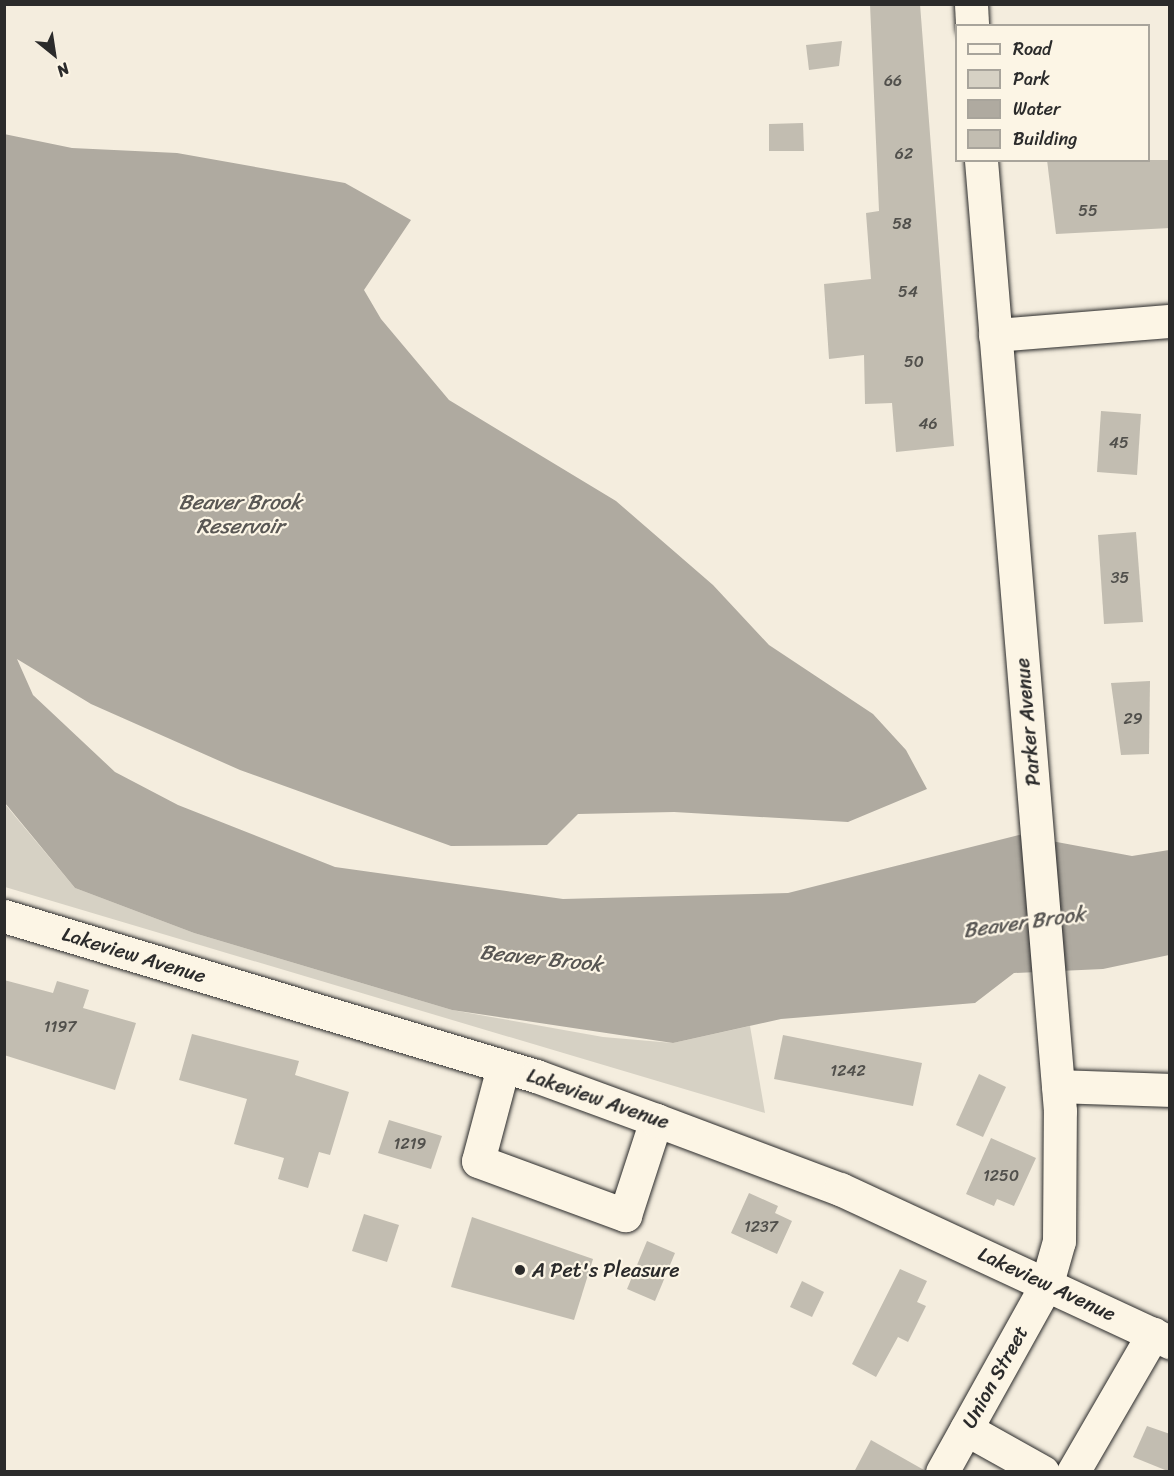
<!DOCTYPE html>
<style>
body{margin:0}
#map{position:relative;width:1174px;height:1476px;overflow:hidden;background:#f4edde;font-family:Sriracha,sans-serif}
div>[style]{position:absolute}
.green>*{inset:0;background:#d6d1c4}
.water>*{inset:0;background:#afaaa0}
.building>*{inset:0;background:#c2bdb1}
.roads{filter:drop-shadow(0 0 2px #2b2b2b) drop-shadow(0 0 2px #2b2b2b)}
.minor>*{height:33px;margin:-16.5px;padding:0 16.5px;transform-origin:16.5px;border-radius:16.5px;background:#fcf5e5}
.major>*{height:33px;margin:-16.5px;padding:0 16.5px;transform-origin:16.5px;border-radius:16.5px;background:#fcf5e5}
.dots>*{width:16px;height:16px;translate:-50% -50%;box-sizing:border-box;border:3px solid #fcf5e5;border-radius:50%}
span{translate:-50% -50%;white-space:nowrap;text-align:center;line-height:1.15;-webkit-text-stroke:4.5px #fcf5e5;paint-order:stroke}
.number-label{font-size:16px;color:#51504c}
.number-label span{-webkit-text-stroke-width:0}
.street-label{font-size:20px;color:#2b2b2b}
.poi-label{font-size:20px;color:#2b2b2b}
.left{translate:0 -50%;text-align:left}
.water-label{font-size:21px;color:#595754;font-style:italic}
.frame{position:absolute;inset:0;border:6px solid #2b2b2b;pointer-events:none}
.legend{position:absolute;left:955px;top:24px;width:195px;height:138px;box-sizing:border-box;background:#fcf5e5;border:2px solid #a8a49b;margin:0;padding:8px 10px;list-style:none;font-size:18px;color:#2b2b2b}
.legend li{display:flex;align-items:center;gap:12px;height:30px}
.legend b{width:30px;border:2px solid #a8a49b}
.north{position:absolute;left:24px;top:24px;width:60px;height:60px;-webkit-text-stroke:4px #fcf5e5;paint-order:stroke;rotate:150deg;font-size:16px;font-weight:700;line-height:24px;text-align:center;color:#2b2b2b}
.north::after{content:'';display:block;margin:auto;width:21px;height:27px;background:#2b2b2b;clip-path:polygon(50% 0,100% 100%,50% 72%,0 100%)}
</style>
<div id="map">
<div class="green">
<i style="clip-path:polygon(4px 803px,75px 888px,194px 933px,452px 1010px,603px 1037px,673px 1043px,750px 1026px,765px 1113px,5px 887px)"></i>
</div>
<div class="water">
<i style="clip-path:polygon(4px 134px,72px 148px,177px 153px,345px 183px,411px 220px,364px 290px,381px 319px,449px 400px,616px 501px,713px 585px,769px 645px,873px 714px,906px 750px,927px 789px,848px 822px,674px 812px,578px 814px,547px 845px,451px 846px,240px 770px,91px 704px,17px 659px,33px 695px,115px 772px,178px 805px,335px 867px,563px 899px,788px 893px,1019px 835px,1132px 856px,1169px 850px,1169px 955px,1103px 969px,1014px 973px,975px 1003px,781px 1019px,673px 1043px,452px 1010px,194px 933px,75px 888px,5px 803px)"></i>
</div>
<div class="building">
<i style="clip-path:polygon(870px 4px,920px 4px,954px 446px,896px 452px,892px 403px,865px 404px,864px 355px,829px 359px,824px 284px,871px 279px,866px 213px,879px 211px)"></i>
<i style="clip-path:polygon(842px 41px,839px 66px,809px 70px,806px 45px)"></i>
<i style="clip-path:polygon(803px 123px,804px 151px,769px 151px,769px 124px)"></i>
<i style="clip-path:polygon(1047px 160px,1170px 160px,1170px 228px,1056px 234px)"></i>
<i style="clip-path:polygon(1101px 411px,1141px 414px,1137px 475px,1097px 472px)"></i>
<i style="clip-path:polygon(1136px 532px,1143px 622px,1104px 624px,1098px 535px)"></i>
<i style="clip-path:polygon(1150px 681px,1149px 754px,1121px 755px,1111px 683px)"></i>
<i style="clip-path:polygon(4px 980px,53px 993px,57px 981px,89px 990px,83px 1008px,136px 1023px,115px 1090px,4px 1055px)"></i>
<i style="clip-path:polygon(192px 1034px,299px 1061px,295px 1075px,349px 1092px,330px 1155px,319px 1152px,308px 1188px,278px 1179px,284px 1158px,234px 1144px,247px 1099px,179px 1080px)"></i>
<i style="clip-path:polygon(783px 1035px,922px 1063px,913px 1106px,774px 1079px)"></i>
<i style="clip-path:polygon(979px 1074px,1006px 1087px,983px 1137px,956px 1125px)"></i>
<i style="clip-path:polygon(389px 1120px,442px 1136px,431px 1169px,378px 1153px)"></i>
<i style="clip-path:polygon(991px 1138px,1036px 1158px,1014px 1206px,997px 1199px,994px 1206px,966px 1194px)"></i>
<i style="clip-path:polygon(749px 1193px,778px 1206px,775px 1213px,792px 1221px,777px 1254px,731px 1233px)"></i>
<i style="clip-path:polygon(364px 1214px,399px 1225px,387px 1262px,352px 1251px)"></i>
<i style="clip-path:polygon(472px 1217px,593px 1259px,574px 1320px,451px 1287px)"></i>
<i style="clip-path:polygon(647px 1241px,675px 1253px,655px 1301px,627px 1289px)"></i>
<i style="clip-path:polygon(900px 1269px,927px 1281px,917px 1302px,926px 1306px,908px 1342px,898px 1337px,876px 1377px,852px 1364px)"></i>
<i style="clip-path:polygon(802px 1281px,824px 1292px,812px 1317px,790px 1307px)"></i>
<i style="clip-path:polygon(1147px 1426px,1170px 1434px,1170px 1472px,1133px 1457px)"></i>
<i style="clip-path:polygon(871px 1440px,924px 1470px,923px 1472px,854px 1472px)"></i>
</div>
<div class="roads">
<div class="minor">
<i style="left:971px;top:4px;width:22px;rotate:87deg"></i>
<i style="left:995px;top:335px;width:176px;rotate:-4.6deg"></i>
<i style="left:503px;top:1067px;width:97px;rotate:104.9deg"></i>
<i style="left:478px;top:1161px;width:157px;rotate:20.2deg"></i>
<i style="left:625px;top:1215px;width:100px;rotate:-71.9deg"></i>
<i style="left:1058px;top:1086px;width:112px;rotate:2deg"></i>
<i style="left:966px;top:1429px;width:88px;rotate:29.2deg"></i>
<i style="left:942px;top:1472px;width:216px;rotate:-60.9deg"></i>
<i style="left:1047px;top:1283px;width:44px;rotate:-74.1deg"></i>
<i style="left:1059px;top:1241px;width:130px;rotate:-89.6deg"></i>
<i style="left:1060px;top:1111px;width:954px;rotate:-94.75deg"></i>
<i style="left:1073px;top:1472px;width:160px;rotate:-59.9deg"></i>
</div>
<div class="major">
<i style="left:4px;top:916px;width:556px;rotate:16.74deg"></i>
<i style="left:536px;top:1076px;width:128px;rotate:20.1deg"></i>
<i style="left:656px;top:1120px;width:197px;rotate:20.6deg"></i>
<i style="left:840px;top:1189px;width:364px;rotate:24.9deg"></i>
</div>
</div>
<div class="dots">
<i style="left:520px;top:1270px;background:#2b2b2b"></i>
</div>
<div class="number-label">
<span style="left:893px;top:81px">66</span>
<span style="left:904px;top:154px">62</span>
<span style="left:1088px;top:211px">55</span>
<span style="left:902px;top:224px">58</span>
<span style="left:908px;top:292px">54</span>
<span style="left:914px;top:362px">50</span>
<span style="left:928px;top:424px">46</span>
<span style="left:1119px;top:443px">45</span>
<span style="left:1120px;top:578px">35</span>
<span style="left:1133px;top:719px">29</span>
<span style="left:60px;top:1027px">1197</span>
<span style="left:848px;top:1071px">1242</span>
<span style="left:410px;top:1144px">1219</span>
<span style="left:1001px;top:1176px">1250</span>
<span style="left:761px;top:1227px">1237</span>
</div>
<div class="street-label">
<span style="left:1028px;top:722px;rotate:-95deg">Parker Avenue</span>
<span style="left:134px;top:955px;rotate:17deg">Lakeview Avenue</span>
<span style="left:598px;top:1099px;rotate:19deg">Lakeview Avenue</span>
<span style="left:1047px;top:1284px;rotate:25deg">Lakeview Avenue</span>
<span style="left:995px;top:1377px;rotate:-61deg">Union Street</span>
</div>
<div class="poi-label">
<span class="left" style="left:532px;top:1270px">A Pet's Pleasure</span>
</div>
<div class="water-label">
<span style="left:240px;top:514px">Beaver Brook<br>Reservoir</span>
<span style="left:1024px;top:922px;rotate:-8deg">Beaver Brook</span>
<span style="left:541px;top:958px;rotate:6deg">Beaver Brook</span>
</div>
<div class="frame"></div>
<ul class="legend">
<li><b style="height:8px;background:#fcf5e5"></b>Road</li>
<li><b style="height:16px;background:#d6d1c4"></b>Park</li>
<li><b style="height:16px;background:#afaaa0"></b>Water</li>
<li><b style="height:16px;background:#c2bdb1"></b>Building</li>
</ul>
<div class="north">N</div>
</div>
